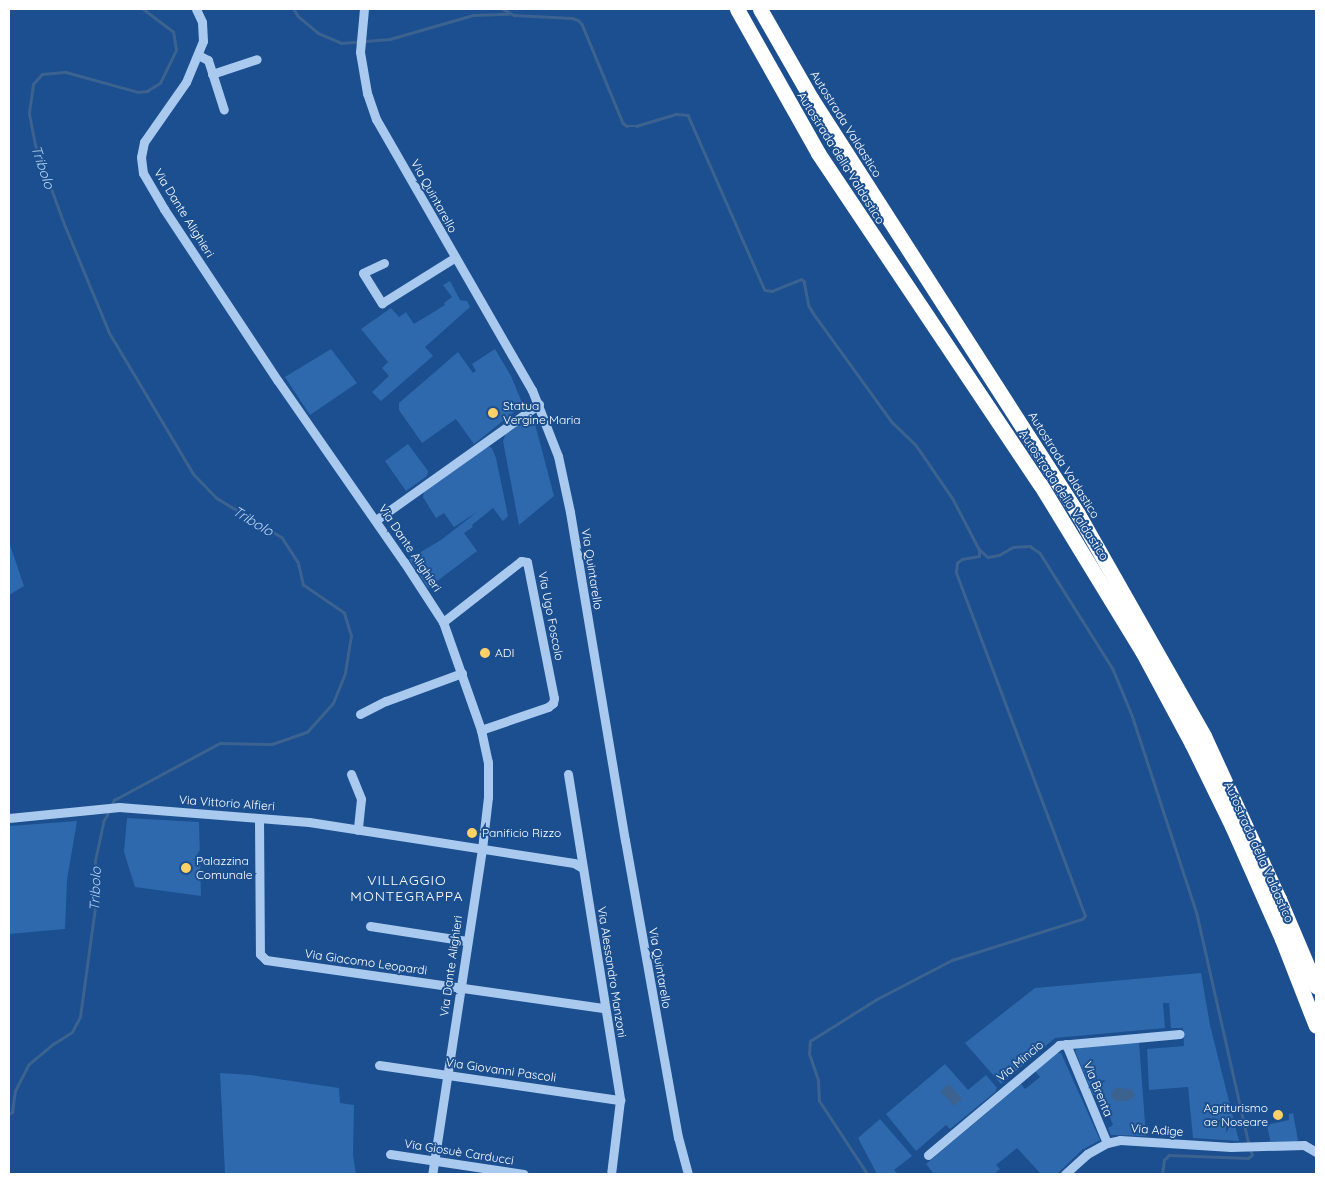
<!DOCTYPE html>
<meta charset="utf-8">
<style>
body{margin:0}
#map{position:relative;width:1325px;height:1183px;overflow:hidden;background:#1b4f8f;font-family:Quicksand,sans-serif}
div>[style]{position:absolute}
.green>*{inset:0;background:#2e69ad}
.water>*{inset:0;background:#3c6290}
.stream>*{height:2.5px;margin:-1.25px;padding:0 1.25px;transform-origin:1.25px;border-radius:1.25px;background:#3c6290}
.minor>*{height:9px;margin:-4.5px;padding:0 4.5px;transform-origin:4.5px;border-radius:4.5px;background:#a9c9ee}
.highway>*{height:15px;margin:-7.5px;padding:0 7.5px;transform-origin:7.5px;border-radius:7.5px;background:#fff}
.dots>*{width:14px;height:14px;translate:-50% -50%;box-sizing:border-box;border:2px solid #1b4f8f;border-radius:50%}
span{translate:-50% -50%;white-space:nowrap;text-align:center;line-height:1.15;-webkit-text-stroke:4px #1b4f8f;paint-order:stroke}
.street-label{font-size:12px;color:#fff}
.poi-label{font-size:12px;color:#fff}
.left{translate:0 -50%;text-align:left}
.right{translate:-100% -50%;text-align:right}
.water-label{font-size:14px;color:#b5d3f5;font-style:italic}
.neighbourhood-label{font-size:14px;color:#fff;letter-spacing:1px}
.frame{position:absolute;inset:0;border:10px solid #fff;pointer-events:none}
</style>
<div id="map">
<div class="green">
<i style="clip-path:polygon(450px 281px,460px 300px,467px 301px,470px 307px,425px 347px,433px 356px,381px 401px,372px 392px,389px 376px,382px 368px,388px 362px,361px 329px,391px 308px,399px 317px,406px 312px,414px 324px,445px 305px,444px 303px,452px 297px,443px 285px)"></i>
<i style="clip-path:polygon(331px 349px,357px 383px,310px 415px,285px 377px)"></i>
<i style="clip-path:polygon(495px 349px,511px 376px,523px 405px,474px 444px,456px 419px,422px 443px,399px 410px,399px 403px,458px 352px,473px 373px,476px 371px,472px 364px)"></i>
<i style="clip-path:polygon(527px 418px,534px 420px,554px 496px,519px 525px,503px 441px,506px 433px)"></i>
<i style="clip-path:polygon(408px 444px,428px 471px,427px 476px,406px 491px,385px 461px)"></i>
<i style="clip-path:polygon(488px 446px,492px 448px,496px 458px,508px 516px,503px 521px,493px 508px,472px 525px,473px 527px,464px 533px,477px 551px,428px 588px,409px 559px,441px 540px,477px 512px,454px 527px,444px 513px,436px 518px,423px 497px,424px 492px)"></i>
<i style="clip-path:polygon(9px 542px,24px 586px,9px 595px)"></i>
<i style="clip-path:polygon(127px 818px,199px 822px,201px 896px,135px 887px,124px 852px)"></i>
<i style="clip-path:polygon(77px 821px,67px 880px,65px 929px,9px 934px,9px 826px)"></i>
<i style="clip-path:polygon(1201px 973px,1210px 1025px,1239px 1141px,1193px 1138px,1188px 1087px,1149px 1090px,1147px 1049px,1184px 1046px,1183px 1028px,1171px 1028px,1169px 1003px,1163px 1003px,1165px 1028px,1055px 1038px,1001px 1084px,965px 1043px,1035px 988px)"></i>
<i style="clip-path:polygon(1139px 1042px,1146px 1136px,1111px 1135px,1108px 1128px,1113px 1125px,1101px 1095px,1093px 1095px,1075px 1051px,1078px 1048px)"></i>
<i style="clip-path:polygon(1057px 1053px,1061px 1053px,1100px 1140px,1082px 1150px,1057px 1174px,1041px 1174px,1017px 1148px,996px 1165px,1000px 1169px,994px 1174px,934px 1174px,926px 1164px,1021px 1084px,1025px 1089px,1040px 1077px,1035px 1071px)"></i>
<i style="clip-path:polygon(945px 1064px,968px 1090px,986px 1075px,997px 1088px,995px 1092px,950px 1129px,946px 1125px,916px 1151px,886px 1114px)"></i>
<i style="clip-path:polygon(220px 1073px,251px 1075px,339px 1088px,340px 1103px,354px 1105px,353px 1155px,356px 1174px,225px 1174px)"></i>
<i style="clip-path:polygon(1293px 1113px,1298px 1140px,1296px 1142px,1271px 1144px,1267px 1125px,1289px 1120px,1289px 1114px)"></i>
<i style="clip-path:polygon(880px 1119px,912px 1156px,894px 1170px,898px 1174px,877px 1174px,858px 1138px)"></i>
</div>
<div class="water">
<i style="clip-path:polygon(949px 1084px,962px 1099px,954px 1106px,940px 1091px)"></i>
<i style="clip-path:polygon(1116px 1087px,1132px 1090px,1135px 1096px,1128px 1101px,1115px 1101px,1111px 1095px)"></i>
</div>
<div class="stream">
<i style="left:294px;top:9px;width:8px;rotate:60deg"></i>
<i style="left:298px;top:16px;width:26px;rotate:40deg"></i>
<i style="left:318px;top:33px;width:25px;rotate:23deg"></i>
<i style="left:341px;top:43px;width:49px;rotate:-4.7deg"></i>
<i style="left:390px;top:39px;width:86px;rotate:-16.1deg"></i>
<i style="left:473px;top:15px;width:36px;rotate:-2deg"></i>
<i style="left:503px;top:9px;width:13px;rotate:29deg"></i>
<i style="left:514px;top:15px;width:58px;rotate:3deg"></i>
<i style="left:572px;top:18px;width:6px;rotate:18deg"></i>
<i style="left:578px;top:20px;width:6px;rotate:45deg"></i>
<i style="left:582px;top:24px;width:107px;rotate:67.5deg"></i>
<i style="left:623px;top:123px;width:5px;rotate:37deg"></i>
<i style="left:627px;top:126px;width:9px"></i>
<i style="left:636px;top:126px;width:42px;rotate:-16.7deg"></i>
<i style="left:676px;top:114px;width:12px;rotate:5deg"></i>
<i style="left:688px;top:115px;width:191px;rotate:66.3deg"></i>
<i style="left:765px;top:290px;width:7px;rotate:8deg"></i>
<i style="left:772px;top:291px;width:31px;rotate:-22deg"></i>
<i style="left:801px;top:279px;width:4px;rotate:34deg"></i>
<i style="left:804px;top:281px;width:25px;rotate:79deg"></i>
<i style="left:809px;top:306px;width:13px;rotate:58deg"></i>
<i style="left:816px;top:317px;width:130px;rotate:54.1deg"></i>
<i style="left:892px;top:422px;width:33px;rotate:44deg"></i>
<i style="left:916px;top:445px;width:65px;rotate:55.6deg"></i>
<i style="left:953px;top:499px;width:56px;rotate:62.5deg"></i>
<i style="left:979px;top:549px;width:12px;rotate:42deg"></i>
<i style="left:988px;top:557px;width:11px;rotate:-10deg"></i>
<i style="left:999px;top:555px;width:16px;rotate:-30deg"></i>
<i style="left:1013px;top:547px;width:17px;rotate:-3deg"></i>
<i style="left:1030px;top:546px;width:12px;rotate:35deg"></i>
<i style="left:1040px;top:553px;width:137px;rotate:57.8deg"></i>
<i style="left:1113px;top:669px;width:50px;rotate:67.6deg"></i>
<i style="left:1132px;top:715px;width:209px;rotate:71.9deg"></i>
<i style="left:1197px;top:914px;width:236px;rotate:77.3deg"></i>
<i style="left:111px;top:806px;width:7px;rotate:-63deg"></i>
<i style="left:114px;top:800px;width:120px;rotate:-28.3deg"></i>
<i style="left:220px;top:743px;width:52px;rotate:1.1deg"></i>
<i style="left:272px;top:744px;width:37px;rotate:-19deg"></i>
<i style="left:307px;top:732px;width:39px;rotate:-48deg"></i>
<i style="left:333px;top:703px;width:32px;rotate:-68deg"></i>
<i style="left:345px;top:673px;width:37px;rotate:-81deg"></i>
<i style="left:351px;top:636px;width:24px;rotate:-107deg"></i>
<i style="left:344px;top:613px;width:50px;rotate:-145.7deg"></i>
<i style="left:303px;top:585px;width:23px;rotate:-103deg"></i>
<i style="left:298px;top:563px;width:30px;rotate:-123deg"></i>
<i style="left:282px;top:538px;width:77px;rotate:-148.8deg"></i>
<i style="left:216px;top:498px;width:33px;rotate:-134deg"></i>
<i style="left:193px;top:474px;width:164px;rotate:-120.8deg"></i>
<i style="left:109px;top:333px;width:115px;rotate:-112.5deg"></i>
<i style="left:65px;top:227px;width:87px;rotate:-110.1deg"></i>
<i style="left:35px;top:145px;width:33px;rotate:-101deg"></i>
<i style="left:29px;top:113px;width:29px;rotate:-82deg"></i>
<i style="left:33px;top:84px;width:13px;rotate:-48deg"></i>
<i style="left:42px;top:74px;width:24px;rotate:-5deg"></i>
<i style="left:66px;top:72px;width:75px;rotate:15.5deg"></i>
<i style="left:138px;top:92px;width:9px;rotate:-6deg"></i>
<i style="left:147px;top:91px;width:15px;rotate:-32deg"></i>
<i style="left:160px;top:83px;width:37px;rotate:-64deg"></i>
<i style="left:176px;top:50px;width:18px;rotate:-99deg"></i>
<i style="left:173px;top:32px;width:38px;rotate:-143deg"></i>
<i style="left:9px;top:1114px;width:4px;rotate:-34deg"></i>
<i style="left:12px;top:1112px;width:21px;rotate:-82deg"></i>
<i style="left:15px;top:1091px;width:29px;rotate:-63deg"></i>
<i style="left:28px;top:1065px;width:33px;rotate:-40deg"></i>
<i style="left:53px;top:1044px;width:22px;rotate:-32deg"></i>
<i style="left:72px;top:1032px;width:17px;rotate:-62deg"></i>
<i style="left:80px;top:1017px;width:111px;rotate:-82.2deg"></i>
<i style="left:95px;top:907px;width:46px;rotate:-90deg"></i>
<i style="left:95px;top:861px;width:40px;rotate:-78deg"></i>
<i style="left:103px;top:822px;width:13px;rotate:-61deg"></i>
<i style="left:867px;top:1174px;width:87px;rotate:-123.3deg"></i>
<i style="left:819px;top:1101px;width:21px;rotate:-93deg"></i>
<i style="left:818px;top:1080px;width:28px;rotate:-109deg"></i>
<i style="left:809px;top:1054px;width:13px;rotate:-86deg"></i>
<i style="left:810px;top:1041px;width:79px;rotate:-32.1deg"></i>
<i style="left:877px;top:999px;width:85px;rotate:-27.5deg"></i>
<i style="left:952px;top:960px;width:136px;rotate:-17.5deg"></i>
<i style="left:1082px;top:919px;width:4px;rotate:-45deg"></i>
<i style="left:1085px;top:916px;width:367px;rotate:-110.6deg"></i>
<i style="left:956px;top:572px;width:9px;rotate:-84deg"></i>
<i style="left:957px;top:563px;width:6px;rotate:-39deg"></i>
<i style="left:962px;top:559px;width:17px;rotate:-10deg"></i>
<i style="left:979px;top:556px;width:6px;rotate:-90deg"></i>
<i style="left:1162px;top:1174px;width:14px;rotate:-82deg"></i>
<i style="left:1164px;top:1160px;width:7px;rotate:-45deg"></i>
<i style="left:1169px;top:1155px;width:79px;rotate:2.2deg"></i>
<i style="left:1248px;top:1158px;width:5px;rotate:-37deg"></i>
<i style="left:1252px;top:1155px;width:6px;rotate:-108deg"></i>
</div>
<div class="minor">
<i style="left:196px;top:9px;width:14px;rotate:65deg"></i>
<i style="left:202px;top:22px;width:19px;rotate:87deg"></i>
<i style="left:203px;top:41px;width:44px;rotate:112.5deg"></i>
<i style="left:186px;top:82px;width:73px;rotate:125deg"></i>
<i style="left:144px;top:142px;width:15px;rotate:101deg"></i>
<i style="left:141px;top:157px;width:16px;rotate:83deg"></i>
<i style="left:143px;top:173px;width:42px;rotate:59.7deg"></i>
<i style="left:164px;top:209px;width:206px;rotate:56.5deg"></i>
<i style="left:278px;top:381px;width:221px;rotate:55.2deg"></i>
<i style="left:404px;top:562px;width:72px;rotate:57deg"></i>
<i style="left:443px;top:622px;width:114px;rotate:70.6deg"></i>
<i style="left:481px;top:730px;width:33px;rotate:78deg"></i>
<i style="left:488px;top:762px;width:35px;rotate:90deg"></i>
<i style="left:488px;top:797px;width:52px;rotate:96.6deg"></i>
<i style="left:482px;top:849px;width:329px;rotate:98.7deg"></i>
<i style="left:364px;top:9px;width:43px;rotate:95.3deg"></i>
<i style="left:360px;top:52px;width:42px;rotate:80.3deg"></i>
<i style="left:367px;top:93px;width:28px;rotate:71deg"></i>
<i style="left:376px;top:119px;width:313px;rotate:60.1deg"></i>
<i style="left:532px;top:390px;width:71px;rotate:68.5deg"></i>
<i style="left:558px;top:456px;width:57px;rotate:77.9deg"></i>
<i style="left:570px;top:512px;width:333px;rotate:80.5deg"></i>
<i style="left:625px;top:840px;width:302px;rotate:79.9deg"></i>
<i style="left:678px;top:1137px;width:38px;rotate:75deg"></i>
<i style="left:198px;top:55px;width:11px;rotate:27deg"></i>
<i style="left:208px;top:60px;width:52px;rotate:72.3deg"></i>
<i style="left:212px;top:74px;width:47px;rotate:-18.4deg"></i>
<i style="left:384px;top:263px;width:23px;rotate:155deg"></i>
<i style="left:363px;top:273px;width:36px;rotate:58deg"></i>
<i style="left:382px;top:303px;width:85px;rotate:-32deg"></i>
<i style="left:376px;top:520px;width:200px;rotate:-35.4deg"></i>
<i style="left:443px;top:622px;width:99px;rotate:-38deg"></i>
<i style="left:521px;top:561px;width:6px;rotate:9deg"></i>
<i style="left:527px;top:562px;width:139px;rotate:78.8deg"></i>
<i style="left:554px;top:698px;width:5px;rotate:101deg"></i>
<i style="left:553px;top:703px;width:6px;rotate:141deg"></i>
<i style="left:548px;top:707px;width:71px;rotate:161.1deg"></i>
<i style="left:360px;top:714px;width:29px;rotate:-27deg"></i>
<i style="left:386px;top:701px;width:81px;rotate:-20.2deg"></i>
<i style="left:351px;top:774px;width:27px;rotate:68deg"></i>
<i style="left:361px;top:799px;width:31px;rotate:96deg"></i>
<i style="left:568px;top:774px;width:330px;rotate:80.9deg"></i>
<i style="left:620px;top:1100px;width:75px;rotate:96.9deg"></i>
<i style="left:9px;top:818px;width:111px;rotate:-5.7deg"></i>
<i style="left:119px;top:807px;width:140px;rotate:4.5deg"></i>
<i style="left:259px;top:818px;width:50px;rotate:4.6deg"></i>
<i style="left:309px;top:822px;width:268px;rotate:8.8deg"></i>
<i style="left:574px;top:863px;width:8px;rotate:30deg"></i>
<i style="left:259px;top:818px;width:136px;rotate:89.6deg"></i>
<i style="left:260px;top:954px;width:8px;rotate:45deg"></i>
<i style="left:266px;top:960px;width:342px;rotate:8.1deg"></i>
<i style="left:370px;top:926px;width:98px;rotate:8.8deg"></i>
<i style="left:1066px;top:1044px;width:107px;rotate:67.5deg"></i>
<i style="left:379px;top:1065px;width:244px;rotate:8.3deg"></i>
<i style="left:390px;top:1154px;width:135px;rotate:8.5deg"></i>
<i style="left:928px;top:1155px;width:171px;rotate:-40deg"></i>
<i style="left:1059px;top:1045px;width:121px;rotate:-5.2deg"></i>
<i style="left:1065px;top:1174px;width:30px;rotate:-42deg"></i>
<i style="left:1087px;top:1154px;width:23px;rotate:-29deg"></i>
<i style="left:1107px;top:1143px;width:13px;rotate:-13deg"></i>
<i style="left:1120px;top:1140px;width:111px;rotate:3.6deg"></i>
<i style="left:1231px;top:1147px;width:73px;rotate:-1.6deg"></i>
<i style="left:1304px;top:1145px;width:14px;rotate:30deg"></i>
</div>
<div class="highway">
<i style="left:737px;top:9px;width:165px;rotate:60.6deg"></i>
<i style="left:818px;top:153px;width:399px;rotate:56.2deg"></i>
<i style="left:1040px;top:484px;width:196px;rotate:58.6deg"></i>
<i style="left:1142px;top:651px;width:106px;rotate:61.7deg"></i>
<i style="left:1192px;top:744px;width:91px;rotate:64deg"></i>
<i style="left:1232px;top:826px;width:124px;rotate:66.1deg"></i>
<i style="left:1282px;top:939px;width:93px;rotate:68.7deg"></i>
<i style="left:760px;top:9px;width:103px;rotate:60.2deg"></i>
<i style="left:811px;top:98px;width:494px;rotate:57.3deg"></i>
<i style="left:1078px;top:514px;width:255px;rotate:60.4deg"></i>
<i style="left:1204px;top:736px;width:179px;rotate:65.3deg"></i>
<i style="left:1279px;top:899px;width:95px;rotate:67deg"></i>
</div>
<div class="dots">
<i style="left:493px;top:413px;background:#ffd166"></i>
<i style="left:485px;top:653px;background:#ffd166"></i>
<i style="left:472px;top:833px;background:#ffd166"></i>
<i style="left:186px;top:868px;background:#ffd166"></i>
<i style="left:1278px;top:1115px;background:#ffd166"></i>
</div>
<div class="street-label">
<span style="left:846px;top:124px;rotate:58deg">Autostrada Valdastico</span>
<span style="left:841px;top:158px;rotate:58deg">Autostrada della Valdastico</span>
<span style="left:434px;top:196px;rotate:61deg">Via Quintarello</span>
<span style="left:184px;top:213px;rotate:58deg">Via Dante Alighieri</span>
<span style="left:1064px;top:465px;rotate:58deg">Autostrada Valdastico</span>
<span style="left:1064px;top:495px;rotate:57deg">Autostrada della Valdastico</span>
<span style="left:410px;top:548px;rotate:56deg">Via Dante Alighieri</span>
<span style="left:592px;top:569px;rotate:81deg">Via Quintarello</span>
<span style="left:551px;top:616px;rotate:79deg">Via Ugo Foscolo</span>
<span style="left:227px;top:803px;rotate:4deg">Via Vittorio Alfieri</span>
<span style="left:1259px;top:852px;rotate:66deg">Autostrada della Valdastico</span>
<span style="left:366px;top:962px;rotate:8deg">Via Giacomo Leopardi</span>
<span style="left:451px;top:966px;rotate:-82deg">Via Dante Alighieri</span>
<span style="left:660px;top:968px;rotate:80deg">Via Quintarello</span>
<span style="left:612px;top:972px;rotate:81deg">Via Alessandro Manzoni</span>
<span style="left:1020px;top:1061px;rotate:-40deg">Via Mincio</span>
<span style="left:501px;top:1070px;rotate:8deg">Via Giovanni Pascoli</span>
<span style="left:1098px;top:1089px;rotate:68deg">Via Brenta</span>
<span style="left:1157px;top:1130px;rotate:4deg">Via Adige</span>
<span style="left:459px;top:1152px;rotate:9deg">Via Giosuè Carducci</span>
</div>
<div class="poi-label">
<span class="left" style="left:503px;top:413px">Statua<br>Vergine Maria</span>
<span class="left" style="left:495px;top:653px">ADI</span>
<span class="left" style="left:482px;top:833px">Panificio Rizzo</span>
<span class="left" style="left:196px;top:868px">Palazzina<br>Comunale</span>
<span class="right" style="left:1268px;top:1115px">Agriturismo<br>ae Noseare</span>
</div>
<div class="water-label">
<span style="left:43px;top:167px;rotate:71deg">Tribolo</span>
<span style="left:253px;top:521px;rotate:31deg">Tribolo</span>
<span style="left:95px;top:889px;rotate:-88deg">Tribolo</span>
</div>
<div class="neighbourhood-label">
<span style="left:407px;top:888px">VILLAGGIO<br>MONTEGRAPPA</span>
</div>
<div class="frame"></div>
</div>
